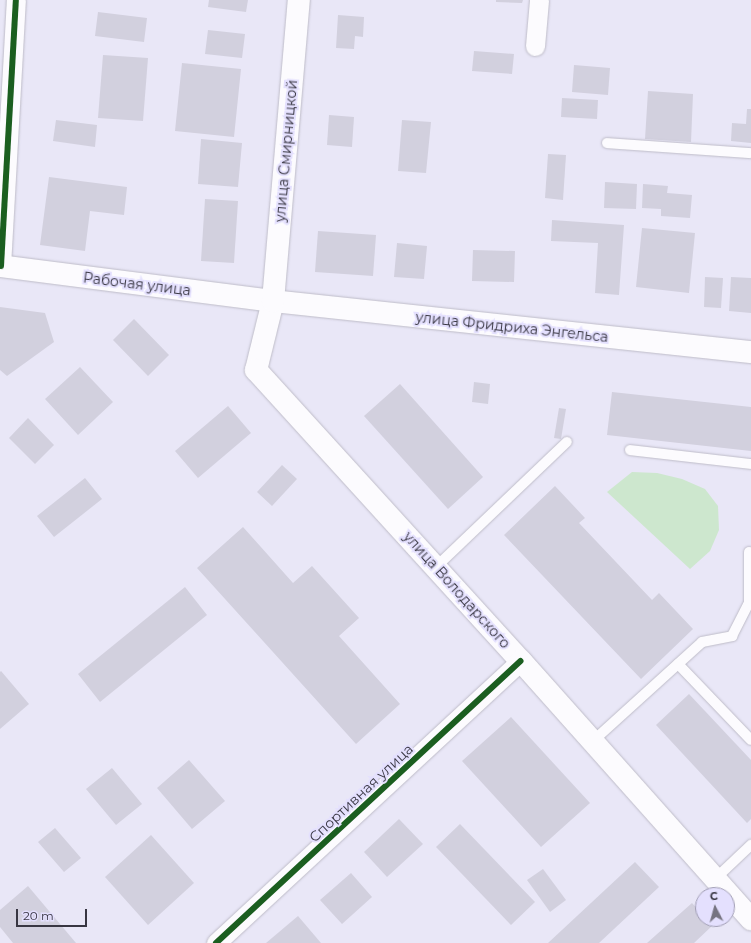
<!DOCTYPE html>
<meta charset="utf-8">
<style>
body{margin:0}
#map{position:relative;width:751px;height:943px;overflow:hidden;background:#e9e7f7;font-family:Montserrat,sans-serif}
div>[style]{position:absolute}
.green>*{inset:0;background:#cde7ce}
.building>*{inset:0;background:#d2d0de}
.roads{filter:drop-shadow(0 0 1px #bebcc8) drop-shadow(0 0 1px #bebcc8)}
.lane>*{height:10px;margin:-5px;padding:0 5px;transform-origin:5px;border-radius:5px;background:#fcfbfe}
.street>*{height:19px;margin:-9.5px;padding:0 9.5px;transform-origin:9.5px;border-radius:9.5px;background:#fcfbfe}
.secondary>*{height:22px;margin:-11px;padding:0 11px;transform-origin:11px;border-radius:11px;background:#fcfbfe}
.primary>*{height:22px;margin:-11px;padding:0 11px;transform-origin:11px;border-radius:11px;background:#fcfbfe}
.cycleway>*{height:6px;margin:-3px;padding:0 3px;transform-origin:3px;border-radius:3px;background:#1b5e20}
span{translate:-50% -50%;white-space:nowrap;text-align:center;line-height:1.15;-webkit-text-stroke:4px #e4e0fe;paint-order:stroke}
.street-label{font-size:14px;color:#383642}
.north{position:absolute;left:695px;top:887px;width:40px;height:40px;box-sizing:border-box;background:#e4e0fe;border:1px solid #9f9cb3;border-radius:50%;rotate:354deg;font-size:11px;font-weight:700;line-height:16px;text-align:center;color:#383642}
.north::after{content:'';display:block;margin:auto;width:14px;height:18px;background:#767481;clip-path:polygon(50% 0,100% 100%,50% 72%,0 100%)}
.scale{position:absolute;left:16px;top:909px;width:71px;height:18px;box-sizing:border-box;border:2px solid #383642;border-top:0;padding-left:5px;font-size:12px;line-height:14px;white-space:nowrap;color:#383642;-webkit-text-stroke:3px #e4e0fe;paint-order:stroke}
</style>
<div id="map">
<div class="green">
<i style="clip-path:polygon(632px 472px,657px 473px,682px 479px,705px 489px,718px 506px,719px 530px,710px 551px,690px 569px,607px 492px)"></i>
</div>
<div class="building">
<i style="clip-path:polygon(209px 0,248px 0,246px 12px,208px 7px)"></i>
<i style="clip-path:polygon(496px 0,523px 0,522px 3px,496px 2px)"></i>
<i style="clip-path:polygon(98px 12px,147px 18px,144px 42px,95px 36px)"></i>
<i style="clip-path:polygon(338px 15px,364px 17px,363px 37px,355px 36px,354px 49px,336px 48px)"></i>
<i style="clip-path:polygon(208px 30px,245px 34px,242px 58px,205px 54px)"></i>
<i style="clip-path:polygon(474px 51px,514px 54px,512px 74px,472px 71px)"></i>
<i style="clip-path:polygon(103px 55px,148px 58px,143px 121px,98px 118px)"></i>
<i style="clip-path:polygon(182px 63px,241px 69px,234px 137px,175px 131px)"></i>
<i style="clip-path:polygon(574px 65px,610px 68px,608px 95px,572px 92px)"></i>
<i style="clip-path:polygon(648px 91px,693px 94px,691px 142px,645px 139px)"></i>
<i style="clip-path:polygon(562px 98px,598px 100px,597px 119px,561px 117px)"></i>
<i style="clip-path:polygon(747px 109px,751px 109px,751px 143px,731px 141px,732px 123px,746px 124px)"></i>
<i style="clip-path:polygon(329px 115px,354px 117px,352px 147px,327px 145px)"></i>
<i style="clip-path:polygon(56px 120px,97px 125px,95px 147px,53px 141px)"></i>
<i style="clip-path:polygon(402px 120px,431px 122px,426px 173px,398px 171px)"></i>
<i style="clip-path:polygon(201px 139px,242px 143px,238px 187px,198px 184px)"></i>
<i style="clip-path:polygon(548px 154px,566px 155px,563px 200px,545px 198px)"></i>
<i style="clip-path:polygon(49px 177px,127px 187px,124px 215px,90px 211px,85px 251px,40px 245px)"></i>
<i style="clip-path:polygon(605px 182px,637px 184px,636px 209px,604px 208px)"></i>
<i style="clip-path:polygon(643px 184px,668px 186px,667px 193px,692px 195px,690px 218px,661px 216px,661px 209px,642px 208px)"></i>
<i style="clip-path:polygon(205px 199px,238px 201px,234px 263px,201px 261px)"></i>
<i style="clip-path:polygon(552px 220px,624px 225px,619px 295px,595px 293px,598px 243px,551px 241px)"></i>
<i style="clip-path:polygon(642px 228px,695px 233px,689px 293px,636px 287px)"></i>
<i style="clip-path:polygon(318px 231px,376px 235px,373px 276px,315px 272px)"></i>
<i style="clip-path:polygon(397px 243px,427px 246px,424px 279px,394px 277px)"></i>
<i style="clip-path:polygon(473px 250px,515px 251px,514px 282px,472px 281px)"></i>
<i style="clip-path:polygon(705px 277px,723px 278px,721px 308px,704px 307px)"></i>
<i style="clip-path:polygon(731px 277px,751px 278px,751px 313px,729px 311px)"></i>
<i style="clip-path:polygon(0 307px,45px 313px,54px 342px,7px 376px,0 370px)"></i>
<i style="clip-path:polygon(134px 319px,169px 355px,148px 376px,113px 340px)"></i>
<i style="clip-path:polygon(80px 367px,113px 402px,78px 435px,45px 399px)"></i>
<i style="clip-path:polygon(474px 382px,490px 384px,488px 404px,472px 402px)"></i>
<i style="clip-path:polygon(400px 384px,483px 477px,448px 509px,364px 416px)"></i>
<i style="clip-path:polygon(612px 392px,751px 407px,751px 451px,607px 435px)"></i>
<i style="clip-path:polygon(228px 406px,251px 433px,198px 478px,175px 451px)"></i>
<i style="clip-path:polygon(559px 408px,566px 409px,561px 439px,554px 438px)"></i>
<i style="clip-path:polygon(28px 418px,54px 445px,35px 464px,9px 438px)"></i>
<i style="clip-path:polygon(282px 465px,297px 479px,272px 506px,257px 492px)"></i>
<i style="clip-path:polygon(85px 478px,102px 499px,54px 537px,37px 516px)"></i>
<i style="clip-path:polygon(555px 486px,585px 518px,579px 523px,652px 600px,659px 593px,693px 629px,641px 679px,504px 535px)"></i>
<i style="clip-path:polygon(243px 527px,293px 583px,312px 566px,359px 618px,339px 636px,400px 704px,356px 744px,197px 568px)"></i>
<i style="clip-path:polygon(185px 587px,207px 615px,100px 702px,78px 674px)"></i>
<i style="clip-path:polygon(1px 671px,29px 704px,0 729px,0 672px)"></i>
<i style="clip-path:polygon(689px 694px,751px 760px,751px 819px,747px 823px,656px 725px)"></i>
<i style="clip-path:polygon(511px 717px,590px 803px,541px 847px,462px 761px)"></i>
<i style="clip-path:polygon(189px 760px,225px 801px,192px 829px,157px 788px)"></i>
<i style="clip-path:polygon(112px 768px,142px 804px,116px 825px,86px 789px)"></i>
<i style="clip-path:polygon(399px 819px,423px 844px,387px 877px,364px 852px)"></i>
<i style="clip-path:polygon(460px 824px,535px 902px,511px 925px,436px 847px)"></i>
<i style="clip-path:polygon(55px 828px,81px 858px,64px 872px,38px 842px)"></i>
<i style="clip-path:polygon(151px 835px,194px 883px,148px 925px,105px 877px)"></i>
<i style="clip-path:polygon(635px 862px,659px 887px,599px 943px,548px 943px)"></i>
<i style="clip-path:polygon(543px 869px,566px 900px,550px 912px,527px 880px)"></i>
<i style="clip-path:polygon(351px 873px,372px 897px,342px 924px,320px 900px)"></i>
<i style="clip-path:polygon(28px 886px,76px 943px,13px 943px,0 927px,0 910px)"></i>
<i style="clip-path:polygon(692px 903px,703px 915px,703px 919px,707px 919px,713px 925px,694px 943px,647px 943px)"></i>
<i style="clip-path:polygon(298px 916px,321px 943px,266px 943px)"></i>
</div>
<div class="roads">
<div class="lane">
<i style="left:607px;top:143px;width:144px;rotate:4deg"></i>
<i style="left:630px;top:450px;width:122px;rotate:6.6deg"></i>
<i style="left:436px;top:567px;width:181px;rotate:-43.7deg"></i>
<i style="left:678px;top:664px;width:105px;rotate:46.2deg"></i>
<i style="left:593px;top:741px;width:147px;rotate:-42.2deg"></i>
<i style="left:702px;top:642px;width:31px;rotate:-11deg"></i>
<i style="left:732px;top:636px;width:37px;rotate:-63deg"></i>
<i style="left:749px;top:603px;width:51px;rotate:-90deg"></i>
<i style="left:715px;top:879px;width:50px;rotate:-43.4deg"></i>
</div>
<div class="street">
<i style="left:535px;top:46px;width:46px;rotate:-85deg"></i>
<i style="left:1px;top:266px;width:266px;rotate:-86.8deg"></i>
<i style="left:216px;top:943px;width:415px;rotate:-42.8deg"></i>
</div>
<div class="secondary">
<i style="left:273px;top:301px;width:71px;rotate:103.8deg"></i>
<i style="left:256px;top:370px;width:394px;rotate:47.7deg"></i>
<i style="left:521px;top:661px;width:346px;rotate:48.3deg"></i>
</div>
<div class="primary">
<i style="left:0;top:266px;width:275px;rotate:7.3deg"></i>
<i style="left:273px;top:301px;width:481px;rotate:6.1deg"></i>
<i style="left:273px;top:301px;width:302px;rotate:-85.1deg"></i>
</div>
</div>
<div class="cycleway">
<i style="left:1px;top:266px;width:266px;rotate:-86.8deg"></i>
<i style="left:216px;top:943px;width:415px;rotate:-42.8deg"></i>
</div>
<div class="street-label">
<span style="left:286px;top:151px;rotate:-85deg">улица Смирницкой</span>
<span style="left:137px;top:284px;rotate:7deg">Рабочая улица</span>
<span style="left:512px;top:327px;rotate:6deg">улица Фридриха Энгельса</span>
<span style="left:457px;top:590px;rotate:48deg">улица Володарского</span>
<span style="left:361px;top:793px;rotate:-43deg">Спортивная улица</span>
</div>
<div class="north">С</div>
<div class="scale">20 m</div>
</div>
